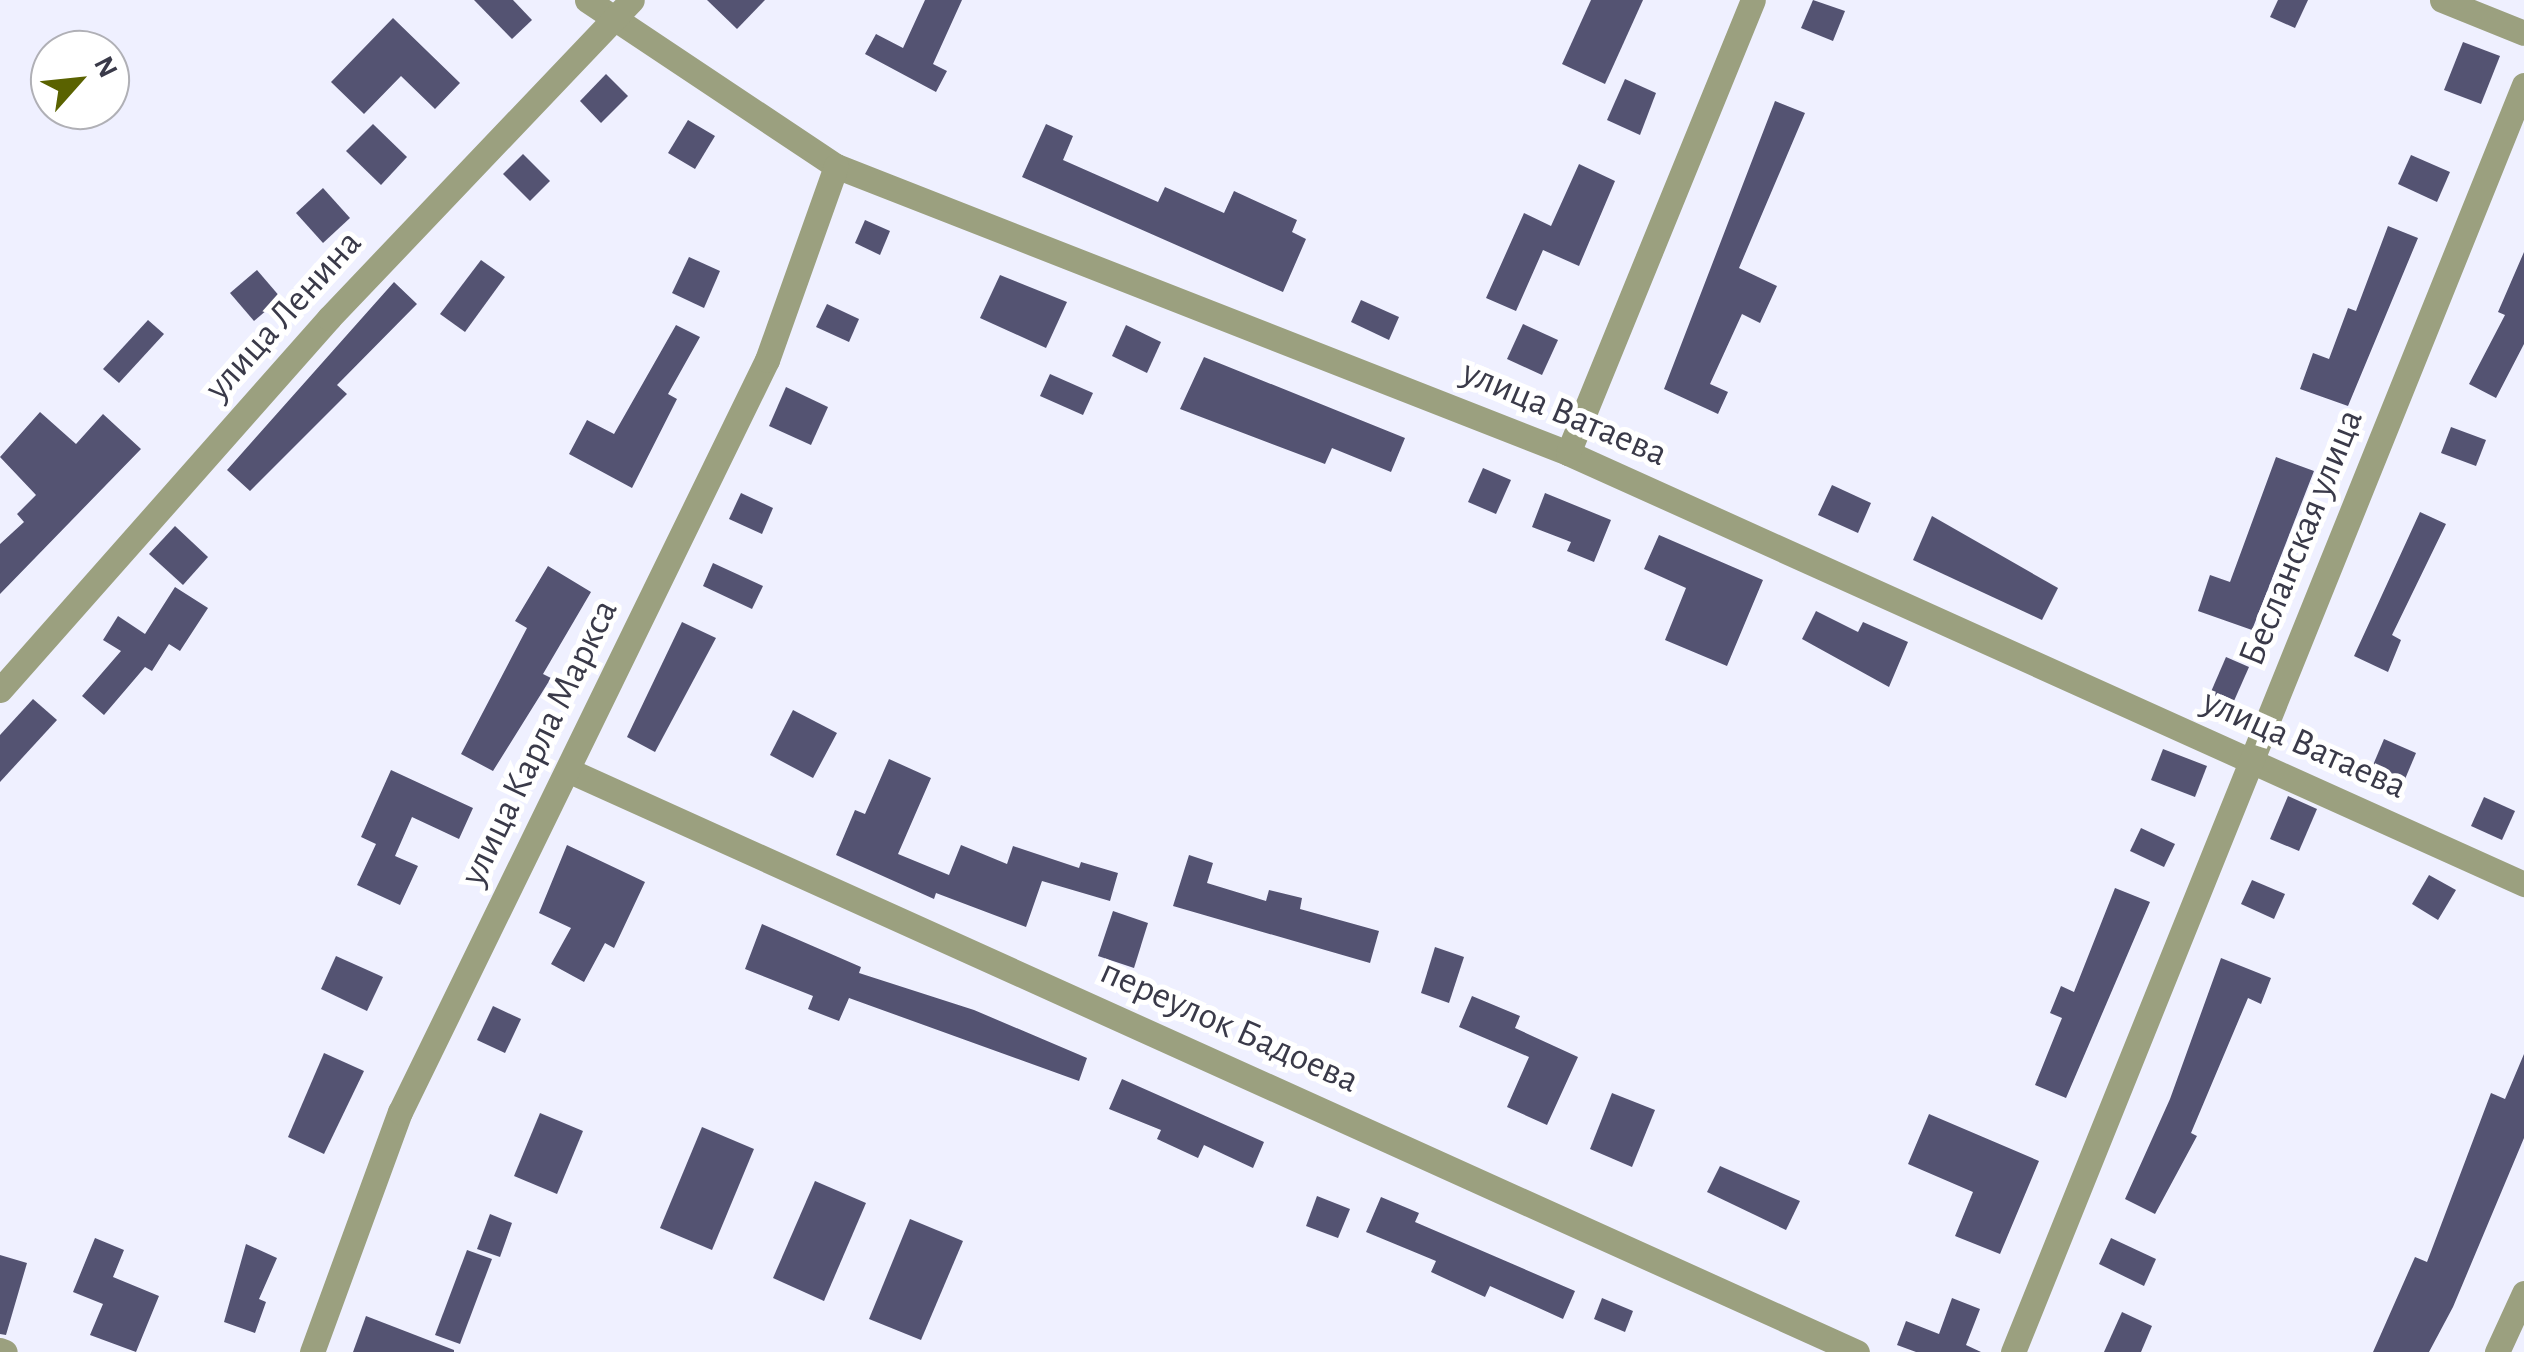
<!DOCTYPE html>
<meta charset="utf-8">
<style>
body{margin:0}
#map{position:relative;width:2524px;height:1352px;overflow:hidden;background:#eff0ff;font-family:"Alegreya Sans",sans-serif}
div>[style]{position:absolute}
.building>*{inset:0;background:#545372}
.minor>*{height:25px;margin:-12.5px;padding:0 12.5px;transform-origin:12.5px;border-radius:12.5px;background:#9ba07f}
span{translate:-50% -50%;white-space:nowrap;text-align:center;line-height:1.15;-webkit-text-stroke:10px #fff;paint-order:stroke}
.street-label{font-size:38px;color:#3a3a49}
.north{position:absolute;left:30px;top:30px;width:100px;height:100px;box-sizing:border-box;background:#fff;border:2px solid #b0b0b6;border-radius:50%;rotate:63deg;font-size:28px;font-weight:700;line-height:40px;text-align:center;color:#3a3a49}
.north::after{content:'';display:block;margin:auto;width:35px;height:45px;background:#5a6200;clip-path:polygon(50% 0,100% 100%,50% 72%,0 100%)}
</style>
<div id="map">
<div class="building">
<i style="clip-path:polygon(474px 0,513px 0,532px 20px,512px 39px)"></i>
<i style="clip-path:polygon(707px 0,765px 0,737px 29px)"></i>
<i style="clip-path:polygon(925px 0,962px 0,933px 64px,947px 71px,936px 92px,865px 54px,876px 34px,903px 48px)"></i>
<i style="clip-path:polygon(1591px 0,1643px 0,1605px 84px,1562px 64px)"></i>
<i style="clip-path:polygon(1813px 0,1845px 11px,1833px 41px,1801px 28px)"></i>
<i style="clip-path:polygon(2278px 0,2308px 0,2295px 28px,2270px 17px)"></i>
<i style="clip-path:polygon(393px 18px,460px 83px,435px 109px,401px 76px,364px 114px,331px 82px)"></i>
<i style="clip-path:polygon(2463px 42px,2500px 56px,2481px 104px,2444px 90px)"></i>
<i style="clip-path:polygon(606px 74px,628px 96px,601px 123px,580px 101px)"></i>
<i style="clip-path:polygon(1625px 79px,1656px 93px,1640px 135px,1607px 120px)"></i>
<i style="clip-path:polygon(1775px 101px,1805px 113px,1739px 268px,1777px 286px,1760px 323px,1742px 314px,1710px 384px,1728px 392px,1718px 414px,1664px 389px)"></i>
<i style="clip-path:polygon(688px 120px,715px 136px,695px 169px,668px 153px)"></i>
<i style="clip-path:polygon(373px 124px,407px 157px,381px 185px,346px 151px)"></i>
<i style="clip-path:polygon(1046px 124px,1073px 136px,1063px 160px,1158px 202px,1165px 187px,1224px 213px,1234px 191px,1297px 220px,1292px 232px,1306px 239px,1283px 292px,1022px 177px)"></i>
<i style="clip-path:polygon(523px 154px,550px 181px,530px 201px,503px 174px)"></i>
<i style="clip-path:polygon(2411px 155px,2450px 172px,2437px 202px,2398px 184px)"></i>
<i style="clip-path:polygon(1579px 164px,1615px 181px,1579px 266px,1543px 250px,1516px 311px,1486px 298px,1524px 213px,1551px 226px)"></i>
<i style="clip-path:polygon(323px 188px,350px 218px,323px 243px,296px 213px)"></i>
<i style="clip-path:polygon(865px 220px,890px 231px,880px 255px,855px 243px)"></i>
<i style="clip-path:polygon(2388px 226px,2418px 238px,2348px 406px,2300px 389px,2313px 353px,2329px 359px,2348px 308px,2356px 311px)"></i>
<i style="clip-path:polygon(2524px 252px,2524px 344px,2496px 398px,2469px 384px,2505px 315px,2498px 312px)"></i>
<i style="clip-path:polygon(689px 257px,720px 271px,704px 308px,672px 293px)"></i>
<i style="clip-path:polygon(481px 260px,505px 277px,465px 332px,440px 314px)"></i>
<i style="clip-path:polygon(257px 270px,281px 298px,254px 321px,230px 293px)"></i>
<i style="clip-path:polygon(1000px 275px,1067px 302px,1046px 348px,980px 318px)"></i>
<i style="clip-path:polygon(394px 282px,417px 304px,337px 385px,347px 394px,250px 491px,227px 470px)"></i>
<i style="clip-path:polygon(1361px 300px,1399px 317px,1389px 340px,1351px 322px)"></i>
<i style="clip-path:polygon(827px 304px,859px 319px,849px 342px,816px 327px)"></i>
<i style="clip-path:polygon(148px 320px,164px 334px,119px 383px,103px 369px)"></i>
<i style="clip-path:polygon(1523px 324px,1558px 340px,1542px 375px,1507px 359px)"></i>
<i style="clip-path:polygon(676px 325px,700px 337px,668px 394px,677px 399px,632px 488px,569px 454px,587px 420px,614px 434px)"></i>
<i style="clip-path:polygon(1126px 325px,1161px 342px,1147px 373px,1112px 356px)"></i>
<i style="clip-path:polygon(1204px 357px,1405px 438px,1391px 472px,1332px 448px,1325px 464px,1180px 409px)"></i>
<i style="clip-path:polygon(1050px 374px,1093px 393px,1083px 415px,1040px 396px)"></i>
<i style="clip-path:polygon(786px 387px,828px 407px,811px 445px,769px 426px)"></i>
<i style="clip-path:polygon(40px 412px,76px 444px,103px 414px,141px 449px,0 594px,0 544px,24px 522px,17px 514px,36px 495px,0 457px)"></i>
<i style="clip-path:polygon(2451px 427px,2486px 440px,2476px 466px,2441px 453px)"></i>
<i style="clip-path:polygon(2276px 457px,2314px 471px,2252px 630px,2198px 611px,2210px 575px,2230px 582px)"></i>
<i style="clip-path:polygon(1483px 468px,1511px 480px,1496px 514px,1468px 502px)"></i>
<i style="clip-path:polygon(1832px 485px,1871px 503px,1858px 533px,1818px 515px)"></i>
<i style="clip-path:polygon(741px 493px,773px 508px,762px 534px,729px 519px)"></i>
<i style="clip-path:polygon(1545px 493px,1611px 520px,1594px 562px,1567px 551px,1571px 542px,1532px 527px)"></i>
<i style="clip-path:polygon(2420px 512px,2446px 524px,2392px 635px,2401px 640px,2388px 672px,2354px 656px)"></i>
<i style="clip-path:polygon(1932px 516px,2058px 588px,2042px 620px,1913px 560px)"></i>
<i style="clip-path:polygon(175px 526px,208px 557px,183px 585px,149px 554px)"></i>
<i style="clip-path:polygon(1659px 535px,1763px 580px,1727px 666px,1665px 640px,1686px 588px,1644px 569px)"></i>
<i style="clip-path:polygon(713px 563px,763px 586px,752px 609px,703px 586px)"></i>
<i style="clip-path:polygon(548px 566px,591px 592px,543px 674px,551px 678px,493px 771px,461px 754px,527px 628px,515px 621px)"></i>
<i style="clip-path:polygon(175px 587px,208px 608px,180px 651px,169px 644px,152px 671px,145px 667px,104px 715px,82px 696px,121px 651px,103px 640px,118px 616px,145px 634px)"></i>
<i style="clip-path:polygon(1816px 611px,1858px 632px,1863px 622px,1908px 642px,1889px 687px,1802px 639px)"></i>
<i style="clip-path:polygon(682px 622px,716px 638px,655px 752px,627px 737px)"></i>
<i style="clip-path:polygon(2226px 657px,2249px 667px,2230px 710px,2207px 701px)"></i>
<i style="clip-path:polygon(33px 699px,57px 720px,0 782px,0 735px)"></i>
<i style="clip-path:polygon(793px 710px,837px 733px,813px 778px,770px 755px)"></i>
<i style="clip-path:polygon(2384px 739px,2416px 753px,2400px 791px,2368px 777px)"></i>
<i style="clip-path:polygon(2163px 749px,2207px 766px,2195px 797px,2151px 780px)"></i>
<i style="clip-path:polygon(889px 759px,931px 778px,898px 854px,949px 875px,961px 845px,1007px 864px,1013px 846px,1079px 868px,1081px 862px,1118px 873px,1110px 901px,1042px 881px,1026px 927px,936px 893px,934px 899px,836px 855px,855px 810px,865px 814px)"></i>
<i style="clip-path:polygon(391px 770px,473px 808px,459px 839px,412px 817px,395px 856px,418px 866px,400px 905px,357px 885px,376px 844px,361px 837px)"></i>
<i style="clip-path:polygon(2288px 796px,2317px 809px,2299px 851px,2270px 839px)"></i>
<i style="clip-path:polygon(2484px 797px,2515px 811px,2502px 840px,2471px 826px)"></i>
<i style="clip-path:polygon(2141px 828px,2175px 844px,2164px 867px,2130px 851px)"></i>
<i style="clip-path:polygon(567px 845px,645px 882px,614px 948px,605px 943px,584px 982px,551px 964px,571px 928px,539px 913px)"></i>
<i style="clip-path:polygon(1189px 855px,1213px 863px,1207px 883px,1266px 901px,1269px 890px,1302px 898px,1300px 909px,1379px 931px,1370px 963px,1173px 906px)"></i>
<i style="clip-path:polygon(2429px 875px,2456px 890px,2438px 920px,2412px 904px)"></i>
<i style="clip-path:polygon(2252px 880px,2285px 894px,2274px 919px,2241px 904px)"></i>
<i style="clip-path:polygon(2115px 888px,2150px 902px,2066px 1098px,2035px 1085px,2062px 1018px,2050px 1013px,2061px 986px,2074px 992px)"></i>
<i style="clip-path:polygon(1113px 911px,1148px 923px,1134px 968px,1098px 956px)"></i>
<i style="clip-path:polygon(762px 924px,861px 967px,859px 973px,974px 1010px,1087px 1058px,1079px 1081px,849px 998px,839px 1021px,808px 1009px,813px 996px,745px 969px)"></i>
<i style="clip-path:polygon(1435px 947px,1464px 957px,1449px 1003px,1421px 993px)"></i>
<i style="clip-path:polygon(336px 956px,383px 977px,367px 1011px,321px 989px)"></i>
<i style="clip-path:polygon(2221px 958px,2271px 978px,2261px 1004px,2248px 998px,2191px 1133px,2197px 1136px,2155px 1214px,2125px 1199px,2170px 1099px)"></i>
<i style="clip-path:polygon(1472px 996px,1520px 1016px,1515px 1028px,1578px 1057px,1547px 1125px,1507px 1107px,1529px 1057px,1459px 1027px)"></i>
<i style="clip-path:polygon(493px 1006px,521px 1019px,505px 1053px,477px 1040px)"></i>
<i style="clip-path:polygon(324px 1053px,364px 1071px,324px 1154px,288px 1137px)"></i>
<i style="clip-path:polygon(2524px 1054px,2524px 1138px,2453px 1307px,2429px 1352px,2373px 1352px,2415px 1257px,2427px 1262px,2491px 1093px,2505px 1099px)"></i>
<i style="clip-path:polygon(1122px 1079px,1264px 1142px,1253px 1168px,1204px 1145px,1198px 1158px,1157px 1139px,1161px 1130px,1109px 1109px)"></i>
<i style="clip-path:polygon(1612px 1093px,1655px 1110px,1632px 1167px,1590px 1149px)"></i>
<i style="clip-path:polygon(540px 1113px,583px 1131px,557px 1194px,514px 1176px)"></i>
<i style="clip-path:polygon(1929px 1114px,2039px 1161px,2000px 1254px,1955px 1236px,1973px 1192px,1908px 1164px)"></i>
<i style="clip-path:polygon(702px 1127px,754px 1149px,712px 1250px,660px 1228px)"></i>
<i style="clip-path:polygon(1720px 1166px,1800px 1201px,1786px 1230px,1707px 1192px)"></i>
<i style="clip-path:polygon(815px 1181px,866px 1203px,824px 1301px,773px 1278px)"></i>
<i style="clip-path:polygon(1317px 1196px,1350px 1209px,1338px 1238px,1306px 1226px)"></i>
<i style="clip-path:polygon(1381px 1197px,1419px 1213px,1415px 1222px,1575px 1291px,1563px 1319px,1490px 1286px,1485px 1297px,1431px 1272px,1436px 1261px,1366px 1232px)"></i>
<i style="clip-path:polygon(490px 1214px,512px 1223px,500px 1257px,477px 1249px)"></i>
<i style="clip-path:polygon(910px 1219px,963px 1241px,921px 1340px,869px 1319px)"></i>
<i style="clip-path:polygon(95px 1238px,124px 1250px,113px 1277px,159px 1296px,136px 1352px,90px 1335px,103px 1304px,73px 1292px)"></i>
<i style="clip-path:polygon(2111px 1238px,2156px 1259px,2144px 1286px,2099px 1264px)"></i>
<i style="clip-path:polygon(246px 1244px,277px 1258px,259px 1299px,266px 1302px,255px 1333px,224px 1322px)"></i>
<i style="clip-path:polygon(467px 1250px,492px 1259px,460px 1344px,435px 1335px)"></i>
<i style="clip-path:polygon(0 1255px,27px 1263px,6px 1335px,0 1334px)"></i>
<i style="clip-path:polygon(1602px 1298px,1633px 1311px,1625px 1332px,1594px 1319px)"></i>
<i style="clip-path:polygon(1952px 1298px,1980px 1309px,1966px 1345px,1981px 1352px,1916px 1352px,1897px 1345px,1906px 1321px,1939px 1334px)"></i>
<i style="clip-path:polygon(2122px 1312px,2152px 1326px,2141px 1352px,2104px 1352px)"></i>
<i style="clip-path:polygon(366px 1316px,454px 1350px,454px 1352px,353px 1352px)"></i>
</div>
<div class="minor">
<i style="left:587px;top:0;width:299px;rotate:33.7deg"></i>
<i style="left:836px;top:166px;width:786px;rotate:21.41deg"></i>
<i style="left:1568px;top:453px;width:1049px;rotate:24.27deg"></i>
<i style="left:2442px;top:0;width:88px;rotate:21.9deg"></i>
<i style="left:1568px;top:453px;width:489px;rotate:-67.8deg"></i>
<i style="left:0;top:690px;width:497px;rotate:-48.5deg"></i>
<i style="left:329px;top:318px;width:439px;rotate:-46.4deg"></i>
<i style="left:570px;top:771px;width:1412px;rotate:24.3deg"></i>
<i style="left:0;top:1350px;width:5px;rotate:22deg"></i>
<i style="left:312px;top:1352px;width:256px;rotate:-69.9deg"></i>
<i style="left:400px;top:1112px;width:837px;rotate:-63.99deg"></i>
<i style="left:767px;top:360px;width:206px;rotate:-70.4deg"></i>
<i style="left:2013px;top:1352px;width:1366px;rotate:-68.04deg"></i>
<i style="left:2497px;top:1352px;width:65px;rotate:-65.4deg"></i>
</div>
<div class="street-label">
<span style="left:284px;top:316px;rotate:-48deg">улица Ленина</span>
<span style="left:1564px;top:414px;rotate:23deg">улица Ватаева</span>
<span style="left:2302px;top:538px;rotate:-68deg">Бесланская улица</span>
<span style="left:540px;top:743px;rotate:-64deg">улица Карла Маркса</span>
<span style="left:2304px;top:745px;rotate:24deg">улица Ватаева</span>
<span style="left:1229px;top:1027px;rotate:24deg">переулок Бадоева</span>
</div>
<div class="north">N</div>
</div>
